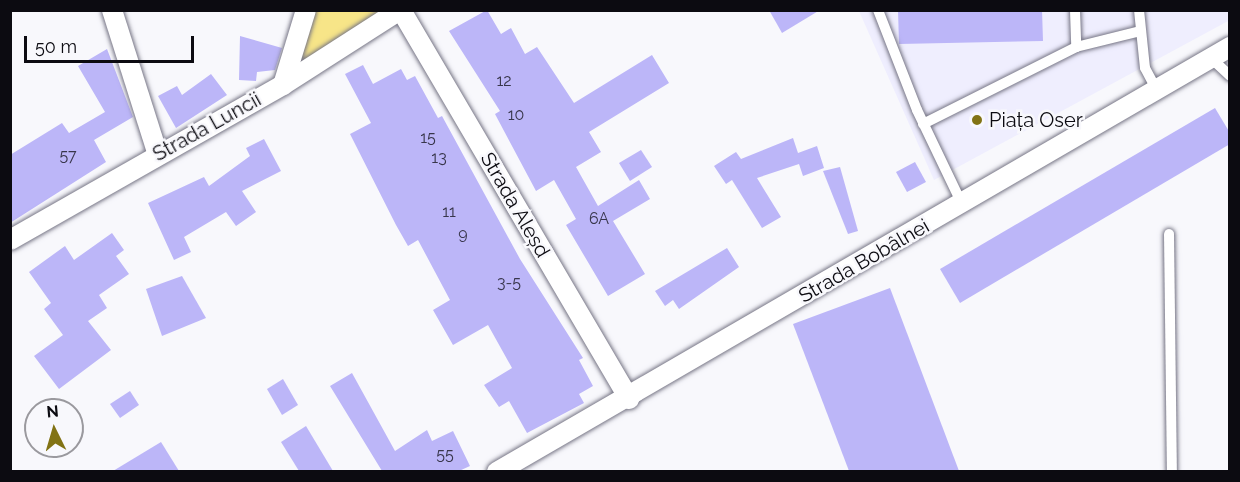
<!DOCTYPE html>
<meta charset="utf-8">
<style>
body{margin:0}
#map{position:relative;width:1240px;height:482px;overflow:hidden;background:#f8f8fc;font-family:Raleway,sans-serif}
div>[style]{position:absolute}
.built>*{inset:0;background:#efeefe}
.green>*{inset:0;background:#f7e588}
.building>*{inset:0;background:#bcb6f8}
.roads{filter:drop-shadow(0 0 2px #777686) drop-shadow(0 0 2px #777686)}
.lane>*{height:10px;margin:-5px;padding:0 5px;transform-origin:5px;border-radius:5px;background:#fff}
.street>*{height:20px;margin:-10px;padding:0 10px;transform-origin:10px;border-radius:10px;background:#fff}
.dots>*{width:16px;height:16px;translate:-50% -50%;box-sizing:border-box;border:3px solid #f8f8fc;border-radius:50%}
span{translate:-50% -50%;white-space:nowrap;text-align:center;line-height:1.15;-webkit-text-stroke:5px #f8f8fc;paint-order:stroke}
.number-label{font-size:16px;color:#38364b}
.number-label span{-webkit-text-stroke-width:0}
.poi-label{font-size:20px;color:#0c0b11}
.left{translate:0 -50%;text-align:left}
.street-label{font-size:20px;color:#0c0b11}
.frame{position:absolute;inset:0;border:12px solid #0c0b11;pointer-events:none}
.north{position:absolute;left:24px;top:398px;width:60px;height:60px;box-sizing:border-box;background:#f8f8fc;border:2px solid #9a999e;border-radius:50%;rotate:355deg;font-size:16px;font-weight:700;line-height:24px;text-align:center;color:#0c0b11}
.north::after{content:'';display:block;margin:auto;width:21px;height:27px;background:#827314;clip-path:polygon(50% 0,100% 100%,50% 72%,0 100%)}
.scale{position:absolute;left:24px;top:36px;width:170px;height:27px;box-sizing:border-box;border:3px solid #0c0b11;border-top:0;padding-left:8px;font-size:18px;line-height:21px;white-space:nowrap;color:#0c0b11;-webkit-text-stroke:4px #f8f8fc;paint-order:stroke}
</style>
<div id="map">
<div class="built">
<i style="clip-path:polygon(1229px 10px,1230px 20px,934px 180px,859px 11px)"></i>
</div>
<div class="green">
<i style="clip-path:polygon(314px 11px,389px 11px,295px 68px)"></i>
</div>
<div class="building">
<i style="clip-path:polygon(487px 10px,501px 34px,511px 28px,525px 54px,537px 47px,574px 103px,652px 55px,669px 83px,589px 132px,601px 152px,576px 167px,598px 206px,639px 180px,650px 199px,613px 221px,645px 274px,608px 296px,566px 225px,576px 219px,554px 180px,536px 191px,495px 114px,500px 111px,449px 31px)"></i>
<i style="clip-path:polygon(769px 10px,820px 10px,782px 33px)"></i>
<i style="clip-path:polygon(898px 10px,1042px 10px,1043px 41px,899px 44px)"></i>
<i style="clip-path:polygon(240px 36px,282px 48px,275px 70px,257px 72px,256px 81px,239px 80px)"></i>
<i style="clip-path:polygon(107px 49px,133px 117px,94px 140px,106px 162px,10px 223px,10px 155px,62px 123px,69px 133px,105px 112px,78px 66px)"></i>
<i style="clip-path:polygon(363px 65px,373px 84px,401px 69px,407px 80px,415px 76px,438px 118px,442px 116px,520px 259px,583px 358px,579px 360px,593px 386px,579px 394px,584px 403px,527px 433px,509px 401px,499px 407px,484px 385px,512px 368px,488px 325px,453px 345px,433px 310px,450px 300px,418px 240px,408px 246px,396px 225px,350px 134px,371px 123px,345px 74px)"></i>
<i style="clip-path:polygon(211px 74px,227px 95px,176px 128px,158px 96px,177px 86px,182px 95px)"></i>
<i style="clip-path:polygon(1215px 108px,1230px 133px,1230px 144px,960px 303px,940px 269px)"></i>
<i style="clip-path:polygon(793px 138px,798px 153px,817px 146px,824px 168px,803px 176px,799px 164px,757px 178px,781px 217px,762px 228px,732px 180px,726px 184px,714px 166px,736px 152px,741px 159px)"></i>
<i style="clip-path:polygon(264px 139px,281px 171px,242px 191px,256px 212px,236px 226px,226px 212px,184px 237px,191px 252px,174px 260px,148px 203px,204px 177px,209px 186px,250px 156px,246px 148px)"></i>
<i style="clip-path:polygon(641px 150px,652px 167px,630px 181px,619px 163px)"></i>
<i style="clip-path:polygon(915px 162px,926px 182px,907px 192px,896px 172px)"></i>
<i style="clip-path:polygon(840px 167px,858px 231px,848px 234px,823px 171px)"></i>
<i style="clip-path:polygon(112px 233px,124px 250px,116px 256px,129px 274px,99px 295px,107px 308px,88px 321px,111px 350px,59px 389px,34px 356px,63px 335px,44px 309px,51px 303px,29px 272px,65px 246px,74px 260px)"></i>
<i style="clip-path:polygon(727px 248px,739px 267px,679px 309px,673px 300px,665px 306px,655px 291px)"></i>
<i style="clip-path:polygon(182px 276px,206px 318px,162px 336px,146px 289px)"></i>
<i style="clip-path:polygon(890px 288px,959px 471px,849px 471px,793px 324px)"></i>
<i style="clip-path:polygon(352px 373px,395px 451px,427px 430px,432px 441px,453px 431px,470px 466px,459px 471px,382px 471px,330px 386px)"></i>
<i style="clip-path:polygon(283px 379px,298px 405px,282px 415px,267px 389px)"></i>
<i style="clip-path:polygon(130px 391px,139px 405px,120px 418px,110px 404px)"></i>
<i style="clip-path:polygon(306px 426px,333px 471px,299px 471px,281px 442px)"></i>
<i style="clip-path:polygon(161px 442px,179px 471px,113px 471px)"></i>
</div>
<div class="roads">
<div class="lane">
<i style="left:878px;top:10px;width:107px;rotate:68.7deg"></i>
<i style="left:917px;top:110px;width:104px;rotate:64.4deg"></i>
<i style="left:1075px;top:10px;width:37px;rotate:88deg"></i>
<i style="left:1139px;top:10px;width:58px;rotate:84.1deg"></i>
<i style="left:1145px;top:68px;width:26px;rotate:62deg"></i>
<i style="left:1211px;top:58px;width:26px;rotate:43deg"></i>
<i style="left:923px;top:124px;width:171px;rotate:-26.7deg"></i>
<i style="left:1076px;top:47px;width:66px;rotate:-14deg"></i>
<i style="left:1169px;top:234px;width:238px;rotate:89.3deg"></i>
</div>
<div class="street">
<i style="left:112px;top:10px;width:152px;rotate:72.4deg"></i>
<i style="left:401px;top:10px;width:451px;rotate:59.6deg"></i>
<i style="left:283px;top:85px;width:78px;rotate:-73deg"></i>
<i style="left:10px;top:240px;width:314px;rotate:-29.6deg"></i>
<i style="left:283px;top:85px;width:139px;rotate:-32.7deg"></i>
<i style="left:497px;top:472px;width:847px;rotate:-30.11deg"></i>
</div>
</div>
<div class="dots">
<i style="left:977px;top:120px;background:#827314"></i>
</div>
<div class="number-label">
<span style="left:504px;top:81px">12</span>
<span style="left:516px;top:115px">10</span>
<span style="left:428px;top:138px">15</span>
<span style="left:68px;top:156px">57</span>
<span style="left:439px;top:158px">13</span>
<span style="left:449px;top:212px">11</span>
<span style="left:599px;top:219px">6A</span>
<span style="left:463px;top:234px">9</span>
<span style="left:509px;top:283px">3-5</span>
<span style="left:445px;top:455px">55</span>
</div>
<div class="poi-label">
<span class="left" style="left:989px;top:120px">Piața Oser</span>
</div>
<div class="street-label">
<span style="left:207px;top:127px;rotate:-29deg">Strada Luncii</span>
<span style="left:515px;top:205px;rotate:60deg">Strada Aleșd</span>
<span style="left:864px;top:261px;rotate:-30deg">Strada Bobâlnei</span>
</div>
<div class="frame"></div>
<div class="north">N</div>
<div class="scale">50 m</div>
</div>
